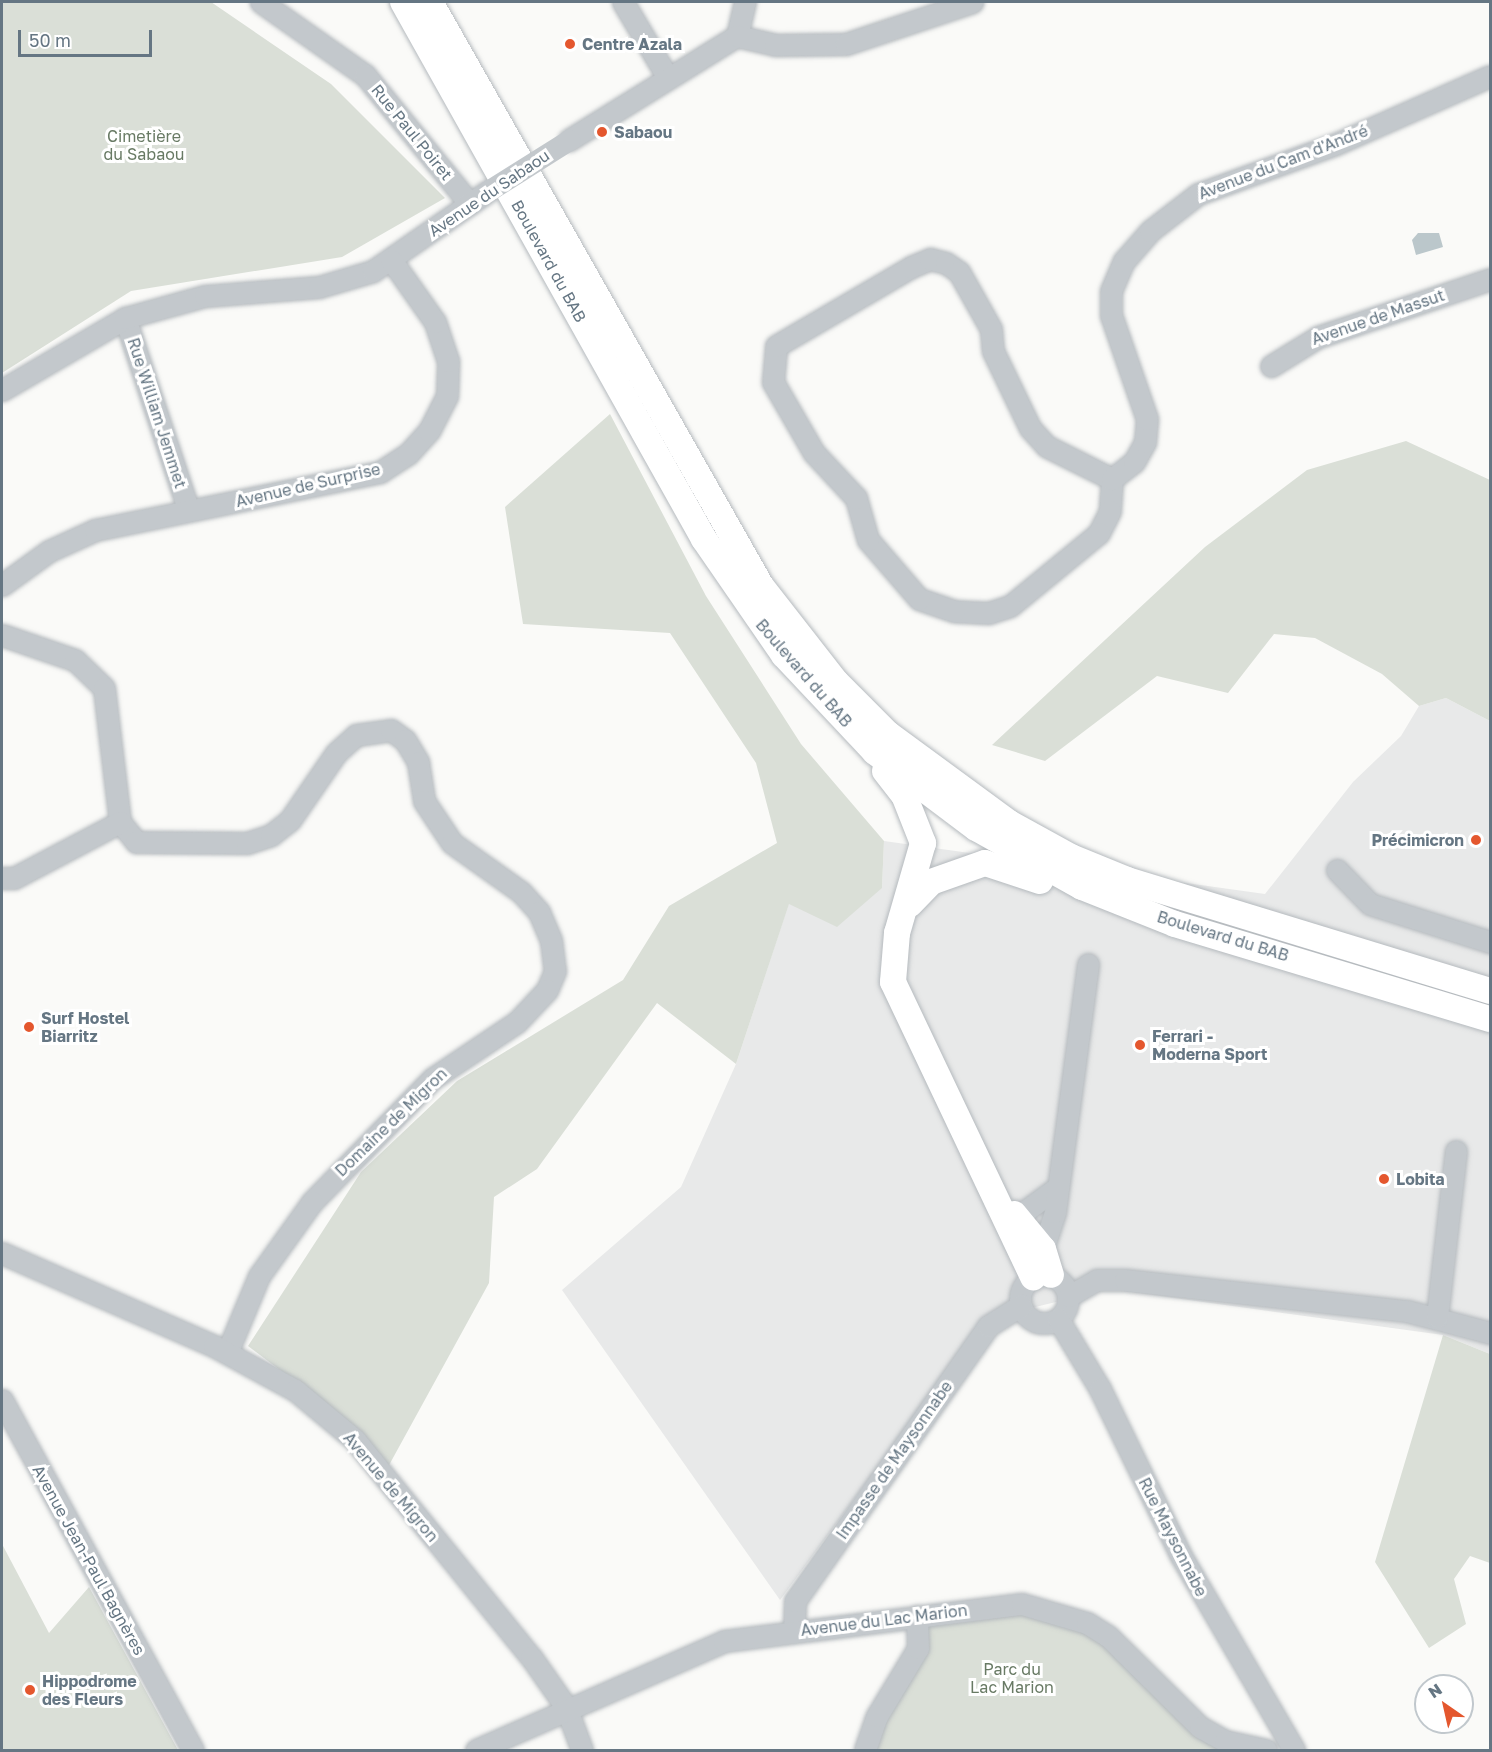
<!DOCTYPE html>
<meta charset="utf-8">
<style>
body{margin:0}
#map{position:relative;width:1492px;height:1752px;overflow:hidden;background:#fafaf8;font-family:"Golos Text",sans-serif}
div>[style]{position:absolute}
.built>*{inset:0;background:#e8e9e9}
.green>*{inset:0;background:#dadfd7}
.water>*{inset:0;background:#bbc7cb}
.roads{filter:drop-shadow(0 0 2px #b5babe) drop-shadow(0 0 2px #b5babe)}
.minor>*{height:21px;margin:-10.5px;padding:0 10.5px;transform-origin:10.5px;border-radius:10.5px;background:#c3c8cc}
.minor>.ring{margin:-10.5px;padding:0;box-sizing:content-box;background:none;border:21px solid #c3c8cc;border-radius:50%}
.major>*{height:26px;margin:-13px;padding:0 13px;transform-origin:13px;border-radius:13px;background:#fff}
.minor-bridge>*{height:21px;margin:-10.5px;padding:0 10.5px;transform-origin:10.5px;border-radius:10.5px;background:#c3c8cc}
.dots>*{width:16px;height:16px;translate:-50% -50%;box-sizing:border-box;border:3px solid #fff;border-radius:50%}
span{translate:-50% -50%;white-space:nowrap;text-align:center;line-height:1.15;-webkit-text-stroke:6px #fff;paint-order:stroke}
.poi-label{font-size:16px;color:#657683;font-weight:700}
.left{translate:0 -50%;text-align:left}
.right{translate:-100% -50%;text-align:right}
.street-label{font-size:16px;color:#657683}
.park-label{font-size:16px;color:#687a64}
.frame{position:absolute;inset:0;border:3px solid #657683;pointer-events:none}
.north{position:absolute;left:1414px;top:1674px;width:60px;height:60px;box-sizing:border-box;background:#fff;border:2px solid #c1c8cd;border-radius:50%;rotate:326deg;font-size:16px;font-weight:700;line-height:24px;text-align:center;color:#657683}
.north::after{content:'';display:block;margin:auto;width:21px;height:27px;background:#e4572e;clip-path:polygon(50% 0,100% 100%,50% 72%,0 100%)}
.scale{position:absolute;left:18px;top:30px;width:134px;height:27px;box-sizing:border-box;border:3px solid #657683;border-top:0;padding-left:8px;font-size:18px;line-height:21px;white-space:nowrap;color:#657683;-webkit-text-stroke:4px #fff;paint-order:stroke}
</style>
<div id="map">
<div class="built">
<i style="clip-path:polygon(1446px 698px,1490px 721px,1490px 1354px,1443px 1335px,1109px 1289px,986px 1319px,780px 1600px,562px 1290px,681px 1187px,736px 1064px,789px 903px,882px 888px,884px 841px,1265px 894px,1353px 782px,1401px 736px,1419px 706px)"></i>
</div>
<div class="green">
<i style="clip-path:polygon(2px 2px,211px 2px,331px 84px,445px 198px,342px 257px,131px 291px,2px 373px)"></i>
<i style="clip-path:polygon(610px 414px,706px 596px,801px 744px,884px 841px,882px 888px,837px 927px,789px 904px,736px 1064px,657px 1003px,537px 1169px,494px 1197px,489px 1283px,388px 1467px,336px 1412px,248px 1346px,361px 1172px,457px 1081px,623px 980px,669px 906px,777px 843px,756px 763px,670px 633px,523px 624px,505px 507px)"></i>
<i style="clip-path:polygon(1406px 441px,1490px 480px,1490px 721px,1446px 698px,1419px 706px,1382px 674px,1315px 638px,1274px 634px,1228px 693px,1157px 676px,1045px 761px,992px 745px,1205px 547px,1307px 470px)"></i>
<i style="clip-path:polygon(1443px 1335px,1490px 1354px,1490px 1563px,1470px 1556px,1454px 1579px,1466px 1624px,1429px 1648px,1375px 1562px)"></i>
<i style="clip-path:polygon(2px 1544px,49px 1633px,89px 1587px,178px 1750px,2px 1750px)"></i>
<i style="clip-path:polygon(1067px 1613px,1177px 1707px,1266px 1750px,865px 1750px,918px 1648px,917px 1616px)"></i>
</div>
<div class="water">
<i style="clip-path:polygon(1418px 233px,1439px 233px,1443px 247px,1416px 255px,1412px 240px)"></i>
</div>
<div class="roads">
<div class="minor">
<i style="left:261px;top:2px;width:127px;rotate:35.1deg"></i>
<i style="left:365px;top:75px;width:166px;rotate:50.9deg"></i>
<i style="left:623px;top:2px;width:88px;rotate:59.4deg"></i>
<i style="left:737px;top:36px;width:35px;rotate:-77deg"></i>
<i style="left:569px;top:140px;width:198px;rotate:-31.8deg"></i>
<i style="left:737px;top:36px;width:39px;rotate:13deg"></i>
<i style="left:775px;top:45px;width:71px;rotate:-0.8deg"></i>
<i style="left:846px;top:44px;width:133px;rotate:-18.4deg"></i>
<i style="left:125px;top:318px;width:201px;rotate:71.7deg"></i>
<i style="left:1271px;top:366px;width:55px;rotate:-31.7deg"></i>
<i style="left:1318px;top:337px;width:182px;rotate:-18.6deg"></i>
<i style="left:2px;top:390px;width:143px;rotate:-30.3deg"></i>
<i style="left:125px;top:318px;width:83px;rotate:-15.4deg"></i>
<i style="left:205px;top:296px;width:114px;rotate:-4.5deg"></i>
<i style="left:319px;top:287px;width:56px;rotate:-16.5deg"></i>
<i style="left:373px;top:271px;width:140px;rotate:-34.8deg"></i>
<i style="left:1112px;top:479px;width:32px;rotate:94deg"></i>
<i style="left:1110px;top:511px;width:25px;rotate:117deg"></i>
<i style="left:1099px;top:533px;width:115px;rotate:140.6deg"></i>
<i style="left:1010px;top:606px;width:22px;rotate:162deg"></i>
<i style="left:989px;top:613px;width:35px;rotate:-177deg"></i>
<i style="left:954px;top:611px;width:37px;rotate:-161deg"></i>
<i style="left:919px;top:599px;width:78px;rotate:-130.8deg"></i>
<i style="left:868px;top:540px;width:44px;rotate:-105.9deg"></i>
<i style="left:856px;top:498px;width:62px;rotate:-133deg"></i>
<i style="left:814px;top:453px;width:82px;rotate:-120deg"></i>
<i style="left:773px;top:382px;width:36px;rotate:-85deg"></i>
<i style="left:776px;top:346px;width:156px;rotate:-30.3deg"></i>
<i style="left:911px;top:267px;width:21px;rotate:-23deg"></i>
<i style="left:930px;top:259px;width:16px;rotate:14deg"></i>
<i style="left:946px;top:263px;width:16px;rotate:35deg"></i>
<i style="left:959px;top:272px;width:65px;rotate:60.7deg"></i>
<i style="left:991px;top:329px;width:22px;rotate:85deg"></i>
<i style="left:993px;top:351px;width:85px;rotate:64.3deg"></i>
<i style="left:1030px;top:428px;width:24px;rotate:48deg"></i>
<i style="left:1046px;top:446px;width:74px;rotate:26.6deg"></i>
<i style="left:1112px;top:479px;width:28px;rotate:-38deg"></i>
<i style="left:1134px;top:462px;width:23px;rotate:-61deg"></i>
<i style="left:1145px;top:442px;width:23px;rotate:-85deg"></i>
<i style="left:1147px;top:419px;width:110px;rotate:-109.1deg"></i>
<i style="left:1111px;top:315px;width:24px;rotate:-90deg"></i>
<i style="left:1111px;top:291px;width:33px;rotate:-67deg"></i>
<i style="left:1124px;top:261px;width:40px;rotate:-49deg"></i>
<i style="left:1150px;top:231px;width:61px;rotate:-37.6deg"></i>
<i style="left:1198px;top:194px;width:147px;rotate:-19.9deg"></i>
<i style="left:1336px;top:144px;width:168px;rotate:-23.8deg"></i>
<i style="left:2px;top:585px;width:58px;rotate:-35.9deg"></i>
<i style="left:49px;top:551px;width:51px;rotate:-24.5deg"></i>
<i style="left:95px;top:530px;width:291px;rotate:-11.5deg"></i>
<i style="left:380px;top:472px;width:33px;rotate:-33deg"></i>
<i style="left:408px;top:454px;width:31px;rotate:-48deg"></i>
<i style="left:429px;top:431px;width:39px;rotate:-63deg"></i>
<i style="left:447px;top:396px;width:35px;rotate:-88deg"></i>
<i style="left:448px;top:361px;width:41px;rotate:-108.4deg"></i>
<i style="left:435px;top:322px;width:75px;rotate:-125.2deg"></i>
<i style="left:2px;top:635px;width:77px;rotate:18.9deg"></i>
<i style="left:75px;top:660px;width:40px;rotate:44deg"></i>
<i style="left:104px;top:688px;width:135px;rotate:83.2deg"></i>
<i style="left:120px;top:822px;width:26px;rotate:51deg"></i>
<i style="left:136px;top:842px;width:111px;rotate:0.5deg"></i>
<i style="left:247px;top:843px;width:25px;rotate:-18deg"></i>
<i style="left:271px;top:835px;width:24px;rotate:-38deg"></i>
<i style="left:290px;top:820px;width:81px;rotate:-55.5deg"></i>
<i style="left:336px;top:753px;width:27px;rotate:-42deg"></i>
<i style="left:356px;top:735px;width:35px;rotate:-8deg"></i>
<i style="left:391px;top:730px;width:17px;rotate:36deg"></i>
<i style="left:405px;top:740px;width:26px;rotate:59deg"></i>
<i style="left:418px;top:762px;width:39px;rotate:81deg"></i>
<i style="left:424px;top:801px;width:50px;rotate:56.3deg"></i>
<i style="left:452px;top:843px;width:85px;rotate:35.4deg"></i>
<i style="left:521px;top:892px;width:27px;rotate:48deg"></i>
<i style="left:539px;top:912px;width:30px;rotate:67deg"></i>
<i style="left:551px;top:940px;width:31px;rotate:83deg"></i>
<i style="left:555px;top:971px;width:21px;rotate:113deg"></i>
<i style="left:547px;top:990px;width:44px;rotate:133.2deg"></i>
<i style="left:517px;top:1022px;width:102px;rotate:146.2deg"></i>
<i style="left:432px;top:1079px;width:172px;rotate:134.3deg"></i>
<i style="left:312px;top:1202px;width:91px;rotate:125.6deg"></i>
<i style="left:259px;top:1276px;width:83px;rotate:112.6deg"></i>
<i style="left:1337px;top:870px;width:47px;rotate:45.9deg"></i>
<i style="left:1370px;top:904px;width:126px;rotate:17.6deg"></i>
<i style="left:2px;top:878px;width:12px"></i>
<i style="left:14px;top:878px;width:120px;rotate:-27.8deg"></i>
<i style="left:1015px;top:1232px;width:15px;rotate:-82deg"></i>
<i style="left:1017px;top:1217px;width:51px;rotate:-36.2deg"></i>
<i style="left:1043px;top:1249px;width:39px;rotate:-72deg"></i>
<i style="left:1055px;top:1212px;width:250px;rotate:-82.4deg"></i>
<i style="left:2px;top:1253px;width:232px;rotate:23.7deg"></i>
<i style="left:214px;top:1346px;width:92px;rotate:28.5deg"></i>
<i style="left:295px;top:1390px;width:78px;rotate:39.8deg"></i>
<i style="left:355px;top:1440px;width:279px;rotate:51deg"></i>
<i style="left:531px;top:1657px;width:61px;rotate:55deg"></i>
<i style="left:566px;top:1707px;width:46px;rotate:69.6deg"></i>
<i class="ring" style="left:1020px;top:1275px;width:27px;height:27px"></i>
<i style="left:1069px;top:1296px;width:32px;rotate:-30deg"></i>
<i style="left:1097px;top:1280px;width:28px"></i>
<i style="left:1125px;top:1280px;width:284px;rotate:6.3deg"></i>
<i style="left:1407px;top:1311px;width:86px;rotate:14.8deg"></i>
<i style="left:1437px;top:1317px;width:167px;rotate:-83.5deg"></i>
<i style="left:1058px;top:1319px;width:82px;rotate:59deg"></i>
<i style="left:1100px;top:1389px;width:183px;rotate:64.1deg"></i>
<i style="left:1180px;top:1554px;width:227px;rotate:59.8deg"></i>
<i style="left:2px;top:1400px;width:399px;rotate:61.4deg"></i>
<i style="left:794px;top:1631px;width:30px;rotate:-88deg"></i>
<i style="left:795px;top:1601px;width:336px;rotate:-54.9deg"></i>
<i style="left:988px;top:1326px;width:39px;rotate:-32deg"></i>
<i style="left:476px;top:1750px;width:271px;rotate:-23.7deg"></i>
<i style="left:724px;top:1641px;width:300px;rotate:-7.1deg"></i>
<i style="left:1022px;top:1604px;width:68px;rotate:16.3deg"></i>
<i style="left:1087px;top:1623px;width:25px;rotate:32deg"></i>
<i style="left:1108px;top:1636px;width:129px;rotate:44.7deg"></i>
<i style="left:1200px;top:1727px;width:29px;rotate:29deg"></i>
<i style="left:1225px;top:1741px;width:42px;rotate:12.4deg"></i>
<i style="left:865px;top:1750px;width:36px;rotate:-71deg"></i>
<i style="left:877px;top:1716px;width:79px;rotate:-58.9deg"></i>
<i style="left:918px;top:1648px;width:32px;rotate:-92deg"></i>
</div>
<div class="major">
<i style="left:403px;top:2px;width:616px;rotate:60.73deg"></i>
<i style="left:704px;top:539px;width:141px;rotate:55.4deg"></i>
<i style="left:784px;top:655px;width:133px;rotate:46.8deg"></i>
<i style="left:875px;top:752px;width:126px;rotate:37deg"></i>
<i style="left:976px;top:828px;width:121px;rotate:29.1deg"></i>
<i style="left:1082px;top:887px;width:100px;rotate:21.7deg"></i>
<i style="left:1175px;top:924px;width:329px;rotate:16.8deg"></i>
<i style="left:430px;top:2px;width:671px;rotate:60.46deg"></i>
<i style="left:761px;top:586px;width:122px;rotate:52deg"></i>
<i style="left:836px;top:682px;width:74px;rotate:45deg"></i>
<i style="left:888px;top:734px;width:150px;rotate:36.3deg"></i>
<i style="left:1009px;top:823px;width:71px;rotate:28.7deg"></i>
<i style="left:1071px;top:857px;width:61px;rotate:22.3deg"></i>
<i style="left:1127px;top:880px;width:380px;rotate:17deg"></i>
<i style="left:885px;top:771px;width:31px;rotate:52deg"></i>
<i style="left:904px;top:795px;width:52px;rotate:68.4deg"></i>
<i style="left:923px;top:843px;width:94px;rotate:106.1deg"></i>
<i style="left:897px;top:933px;width:49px;rotate:94.7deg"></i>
<i style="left:893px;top:982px;width:327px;rotate:64.6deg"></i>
<i style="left:910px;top:904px;width:30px;rotate:-46deg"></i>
<i style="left:931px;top:882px;width:57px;rotate:-19.4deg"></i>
<i style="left:985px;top:863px;width:58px;rotate:18.1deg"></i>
<i style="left:1014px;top:1214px;width:45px;rotate:50.4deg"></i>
<i style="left:1043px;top:1249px;width:27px;rotate:73deg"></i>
</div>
</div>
<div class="minor-bridge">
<i style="left:488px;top:191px;width:96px;rotate:-32.2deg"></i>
</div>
<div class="dots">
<i style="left:570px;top:44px;background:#e4572e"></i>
<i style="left:602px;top:132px;background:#e4572e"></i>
<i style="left:1476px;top:840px;background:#e4572e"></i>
<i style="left:29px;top:1027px;background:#e4572e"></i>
<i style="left:1140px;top:1045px;background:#e4572e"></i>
<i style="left:1384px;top:1179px;background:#e4572e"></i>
<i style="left:30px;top:1690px;background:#e4572e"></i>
</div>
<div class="poi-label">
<span class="left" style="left:582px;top:44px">Centre Azala</span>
<span class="left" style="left:614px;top:132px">Sabaou</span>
<span class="right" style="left:1464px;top:840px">Précimicron</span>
<span class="left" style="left:41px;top:1027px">Surf Hostel<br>Biarritz</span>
<span class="left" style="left:1152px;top:1045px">Ferrari -<br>Moderna Sport</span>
<span class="left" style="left:1396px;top:1179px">Lobita</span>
<span class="left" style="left:42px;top:1690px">Hippodrome<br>des Fleurs</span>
</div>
<div class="street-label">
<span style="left:412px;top:132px;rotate:51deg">Rue Paul Poiret</span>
<span style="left:1283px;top:162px;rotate:-21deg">Avenue du Cam d'André</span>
<span style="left:489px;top:193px;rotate:-34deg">Avenue du Sabaou</span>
<span style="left:549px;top:261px;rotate:61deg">Boulevard du BAB</span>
<span style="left:1378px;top:317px;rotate:-19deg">Avenue de Massut</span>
<span style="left:157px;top:413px;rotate:72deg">Rue William Jemmet</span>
<span style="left:308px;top:485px;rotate:-13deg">Avenue de Surprise</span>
<span style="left:804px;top:673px;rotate:49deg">Boulevard du BAB</span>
<span style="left:1223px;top:936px;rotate:17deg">Boulevard du BAB</span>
<span style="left:391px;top:1122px;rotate:-44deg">Domaine de Migron</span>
<span style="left:894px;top:1460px;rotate:-55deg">Impasse de Maysonnabe</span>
<span style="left:391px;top:1487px;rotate:50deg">Avenue de Migron</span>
<span style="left:1173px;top:1537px;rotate:63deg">Rue Maysonnabe</span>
<span style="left:89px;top:1560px;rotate:61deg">Avenue Jean-Paul Bagnères</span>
<span style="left:884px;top:1620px;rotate:-7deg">Avenue du Lac Marion</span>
</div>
<div class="park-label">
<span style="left:144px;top:145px">Cimetière<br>du Sabaou</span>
<span style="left:1012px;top:1678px">Parc du<br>Lac Marion</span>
</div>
<div class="frame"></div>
<div class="north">N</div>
<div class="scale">50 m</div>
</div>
